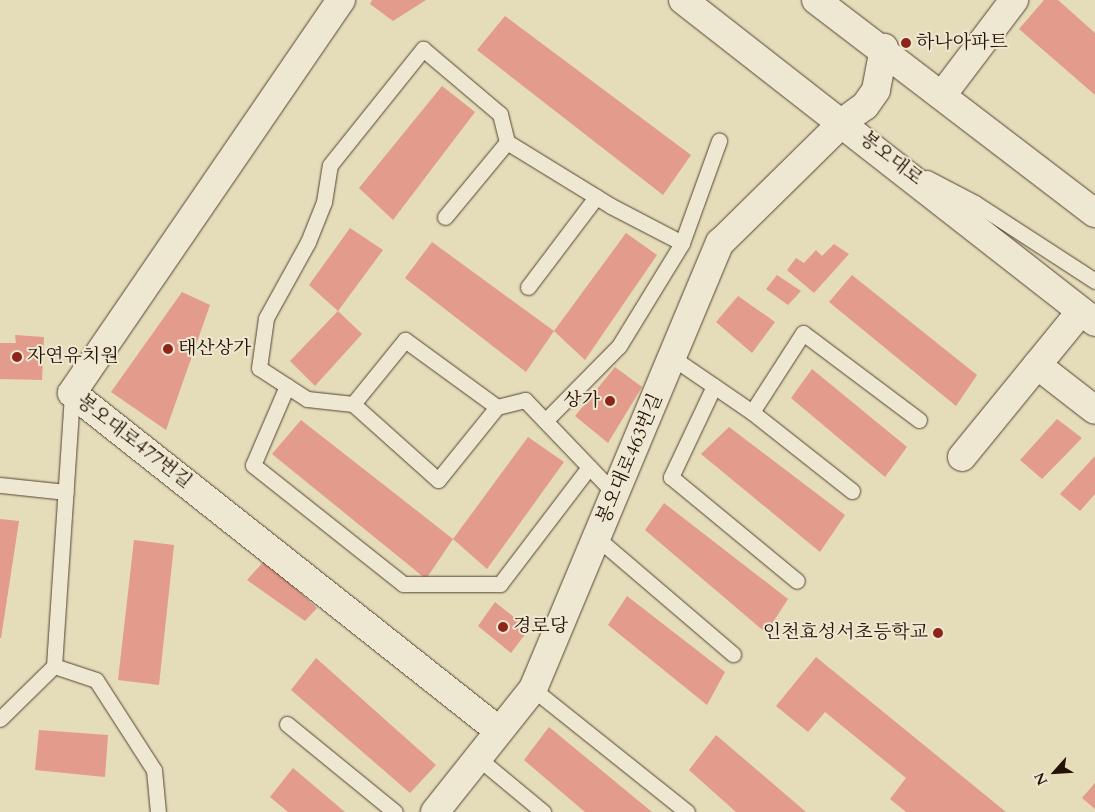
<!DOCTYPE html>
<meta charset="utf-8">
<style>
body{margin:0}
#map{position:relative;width:1095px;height:812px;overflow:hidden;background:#e5dcba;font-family:Cardo,"Noto Serif KR",serif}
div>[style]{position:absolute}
.building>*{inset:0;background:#e39b8c}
.roads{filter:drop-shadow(0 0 1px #554432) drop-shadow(0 0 1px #554432)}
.lane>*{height:15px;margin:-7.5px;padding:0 7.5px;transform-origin:7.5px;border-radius:7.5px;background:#eee8d2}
.street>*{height:28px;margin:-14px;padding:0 14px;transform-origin:14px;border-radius:14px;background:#eee8d2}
.secondary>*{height:28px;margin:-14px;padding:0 14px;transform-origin:14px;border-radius:14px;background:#eee8d2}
.dots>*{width:14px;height:14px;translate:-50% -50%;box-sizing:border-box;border:2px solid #eee8d2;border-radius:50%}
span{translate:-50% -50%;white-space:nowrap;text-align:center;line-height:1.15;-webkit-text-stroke:4px #eee8d2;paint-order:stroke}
.poi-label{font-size:19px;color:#251205}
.left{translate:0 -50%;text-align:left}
.right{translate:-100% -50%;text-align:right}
.street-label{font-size:19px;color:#251205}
.north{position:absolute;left:1030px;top:747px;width:50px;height:50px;-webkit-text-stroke:4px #eee8d2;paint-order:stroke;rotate:244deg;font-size:14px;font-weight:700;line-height:20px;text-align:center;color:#251205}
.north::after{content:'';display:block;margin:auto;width:18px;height:22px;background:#251205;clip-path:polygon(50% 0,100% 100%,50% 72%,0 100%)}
</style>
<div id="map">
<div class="building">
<i style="clip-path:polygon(372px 0,426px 0,393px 21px,370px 4px)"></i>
<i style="clip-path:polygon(1044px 0,1058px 0,1095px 33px,1095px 95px,1019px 29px)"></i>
<i style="clip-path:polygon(505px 16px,691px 155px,663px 195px,477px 50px)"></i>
<i style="clip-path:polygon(442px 86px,475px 112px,393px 220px,359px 188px)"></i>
<i style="clip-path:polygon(350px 228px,383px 250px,338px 311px,362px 334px,315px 386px,290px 361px,338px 311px,309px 285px)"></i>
<i style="clip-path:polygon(626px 233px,657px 255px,585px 360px,554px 331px)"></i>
<i style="clip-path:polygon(432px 242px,554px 331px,526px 372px,405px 278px)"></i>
<i style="clip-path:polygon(834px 244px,849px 254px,814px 293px,787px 270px,796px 258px,804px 263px,816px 250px,822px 256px)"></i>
<i style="clip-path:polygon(777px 275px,801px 291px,788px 305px,766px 289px)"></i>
<i style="clip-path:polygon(852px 275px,977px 375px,956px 406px,829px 302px)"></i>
<i style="clip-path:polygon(182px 292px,210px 305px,166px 430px,111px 392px)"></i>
<i style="clip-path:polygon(738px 296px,775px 322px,752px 353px,716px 322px)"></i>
<i style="clip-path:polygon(15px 335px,44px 337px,42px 380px,0 379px,0 343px,16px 343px)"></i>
<i style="clip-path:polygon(615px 367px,642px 387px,608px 443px,575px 416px)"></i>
<i style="clip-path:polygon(812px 369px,907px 447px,885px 477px,791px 398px)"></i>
<i style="clip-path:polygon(1057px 419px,1082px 438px,1042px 479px,1020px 460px)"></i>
<i style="clip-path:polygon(301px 420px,453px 539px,426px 579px,272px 454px)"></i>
<i style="clip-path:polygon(729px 427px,845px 515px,820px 552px,701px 454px)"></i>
<i style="clip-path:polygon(528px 437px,564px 462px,487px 569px,453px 539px)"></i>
<i style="clip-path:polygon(1095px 456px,1095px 494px,1080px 511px,1060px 494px)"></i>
<i style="clip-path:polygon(664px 503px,788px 599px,766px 633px,645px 530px)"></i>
<i style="clip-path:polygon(0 519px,19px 521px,1px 638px,0 638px)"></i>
<i style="clip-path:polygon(134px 540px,174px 545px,159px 685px,118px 680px)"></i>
<i style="clip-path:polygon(265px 560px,317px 608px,305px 621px,247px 580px)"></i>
<i style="clip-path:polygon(627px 596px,725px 672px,707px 705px,608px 625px)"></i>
<i style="clip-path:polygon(495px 602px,529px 629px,511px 653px,478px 626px)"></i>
<i style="clip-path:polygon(816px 657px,1006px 812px,906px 812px,890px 799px,906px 778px,825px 712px,808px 732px,776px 706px)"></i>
<i style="clip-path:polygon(316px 658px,436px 765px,410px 793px,291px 690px)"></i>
<i style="clip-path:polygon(549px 727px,652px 812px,585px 812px,524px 760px)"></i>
<i style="clip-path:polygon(39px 730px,108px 735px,105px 777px,35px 770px)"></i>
<i style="clip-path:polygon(716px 735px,806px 812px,736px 812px,689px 770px)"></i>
<i style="clip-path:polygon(293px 768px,345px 812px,288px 812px,270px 797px)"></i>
<i style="clip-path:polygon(1095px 783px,1095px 809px,1082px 798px)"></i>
</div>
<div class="roads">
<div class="lane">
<i style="left:927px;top:178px;width:54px;rotate:27.5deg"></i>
<i style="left:975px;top:203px;width:143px;rotate:33deg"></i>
<i style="left:445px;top:217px;width:97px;rotate:-50.4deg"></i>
<i style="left:528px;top:287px;width:113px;rotate:-52.9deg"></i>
<i style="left:673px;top:358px;width:96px;rotate:34.4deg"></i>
<i style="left:287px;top:386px;width:86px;rotate:113.3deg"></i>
<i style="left:253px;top:465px;width:191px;rotate:38.4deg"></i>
<i style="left:403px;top:584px;width:97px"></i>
<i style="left:500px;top:584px;width:147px;rotate:-52.7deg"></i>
<i style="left:714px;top:386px;width:101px;rotate:115.3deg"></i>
<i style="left:671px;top:477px;width:163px;rotate:39.5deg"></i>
<i style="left:353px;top:404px;width:46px;rotate:-173.8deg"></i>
<i style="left:307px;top:399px;width:57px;rotate:-147.1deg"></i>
<i style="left:259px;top:368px;width:50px;rotate:-82deg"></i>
<i style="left:266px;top:318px;width:87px;rotate:-61.1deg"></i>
<i style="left:308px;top:242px;width:43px;rotate:-68.2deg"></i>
<i style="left:324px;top:202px;width:37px;rotate:-81deg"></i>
<i style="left:330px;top:165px;width:149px;rotate:-51.3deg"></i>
<i style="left:423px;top:49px;width:101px;rotate:40.2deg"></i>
<i style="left:500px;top:114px;width:29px;rotate:76deg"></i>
<i style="left:507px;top:142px;width:122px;rotate:31.6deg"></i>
<i style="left:611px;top:206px;width:80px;rotate:27.5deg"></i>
<i style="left:497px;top:407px;width:114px;rotate:-143.9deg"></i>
<i style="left:405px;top:340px;width:82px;rotate:129.1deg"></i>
<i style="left:353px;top:404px;width:114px;rotate:41.8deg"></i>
<i style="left:438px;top:480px;width:94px;rotate:-51.1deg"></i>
<i style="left:497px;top:407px;width:29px;rotate:-14deg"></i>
<i style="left:525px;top:400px;width:130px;rotate:46.2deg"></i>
<i style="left:545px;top:421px;width:105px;rotate:-45.4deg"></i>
<i style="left:619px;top:346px;width:121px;rotate:-58.5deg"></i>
<i style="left:682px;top:243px;width:109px;rotate:-70.1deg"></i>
<i style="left:0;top:485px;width:66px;rotate:6.1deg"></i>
<i style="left:852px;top:491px;width:127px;rotate:-141.7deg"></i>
<i style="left:752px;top:412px;width:94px;rotate:-57.2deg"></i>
<i style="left:803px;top:333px;width:145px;rotate:36.9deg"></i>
<i style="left:597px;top:538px;width:179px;rotate:40.5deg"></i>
<i style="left:54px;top:666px;width:44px;rotate:18.4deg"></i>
<i style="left:96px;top:680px;width:107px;rotate:57.2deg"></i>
<i style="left:154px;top:770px;width:42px;rotate:84.6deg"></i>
<i style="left:533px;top:689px;width:197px;rotate:38.6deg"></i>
<i style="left:0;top:719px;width:76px;rotate:-44.5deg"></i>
<i style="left:54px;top:666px;width:274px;rotate:-86.2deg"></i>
<i style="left:287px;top:724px;width:139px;rotate:39.2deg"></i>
<i style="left:478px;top:758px;width:85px;rotate:39.7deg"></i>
</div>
<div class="street">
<i style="left:341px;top:0;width:476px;rotate:124.4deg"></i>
<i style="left:72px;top:393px;width:543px;rotate:38.35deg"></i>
<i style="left:943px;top:94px;width:118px;rotate:-52.9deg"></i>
<i style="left:1037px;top:365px;width:73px;rotate:37.8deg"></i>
<i style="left:962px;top:457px;width:188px;rotate:-50.8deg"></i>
<i style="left:435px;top:812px;width:157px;rotate:-51.5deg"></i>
<i style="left:533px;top:689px;width:484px;rotate:-67.3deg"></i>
<i style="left:720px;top:243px;width:174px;rotate:-44.5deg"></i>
<i style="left:844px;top:121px;width:26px;rotate:-36deg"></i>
<i style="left:865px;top:106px;width:19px;rotate:-55deg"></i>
<i style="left:876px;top:90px;width:43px;rotate:-79.2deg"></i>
</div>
<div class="secondary">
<i style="left:683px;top:0;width:523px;rotate:38.01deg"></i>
<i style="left:816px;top:0;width:351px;rotate:37.4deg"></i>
</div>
</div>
<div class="dots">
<i style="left:906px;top:43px;background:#8f2418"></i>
<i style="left:168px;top:349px;background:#8f2418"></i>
<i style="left:17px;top:357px;background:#8f2418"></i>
<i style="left:610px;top:401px;background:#8f2418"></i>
<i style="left:503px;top:627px;background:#8f2418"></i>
<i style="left:938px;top:633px;background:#8f2418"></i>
</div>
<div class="poi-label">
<span class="left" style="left:916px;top:43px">하나아파트</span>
<span class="left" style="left:178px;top:349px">태산상가</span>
<span class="left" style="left:27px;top:357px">자연유치원</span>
<span class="right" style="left:600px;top:401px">상가</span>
<span class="left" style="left:513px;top:627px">경로당</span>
<span class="right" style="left:928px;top:633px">인천효성서초등학교</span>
</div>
<div class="street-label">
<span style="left:891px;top:159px;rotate:38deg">봉오대로</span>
<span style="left:134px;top:442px;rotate:38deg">봉오대로477번길</span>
<span style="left:630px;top:459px;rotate:-67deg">봉오대로463번길</span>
</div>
<div class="north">N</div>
</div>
